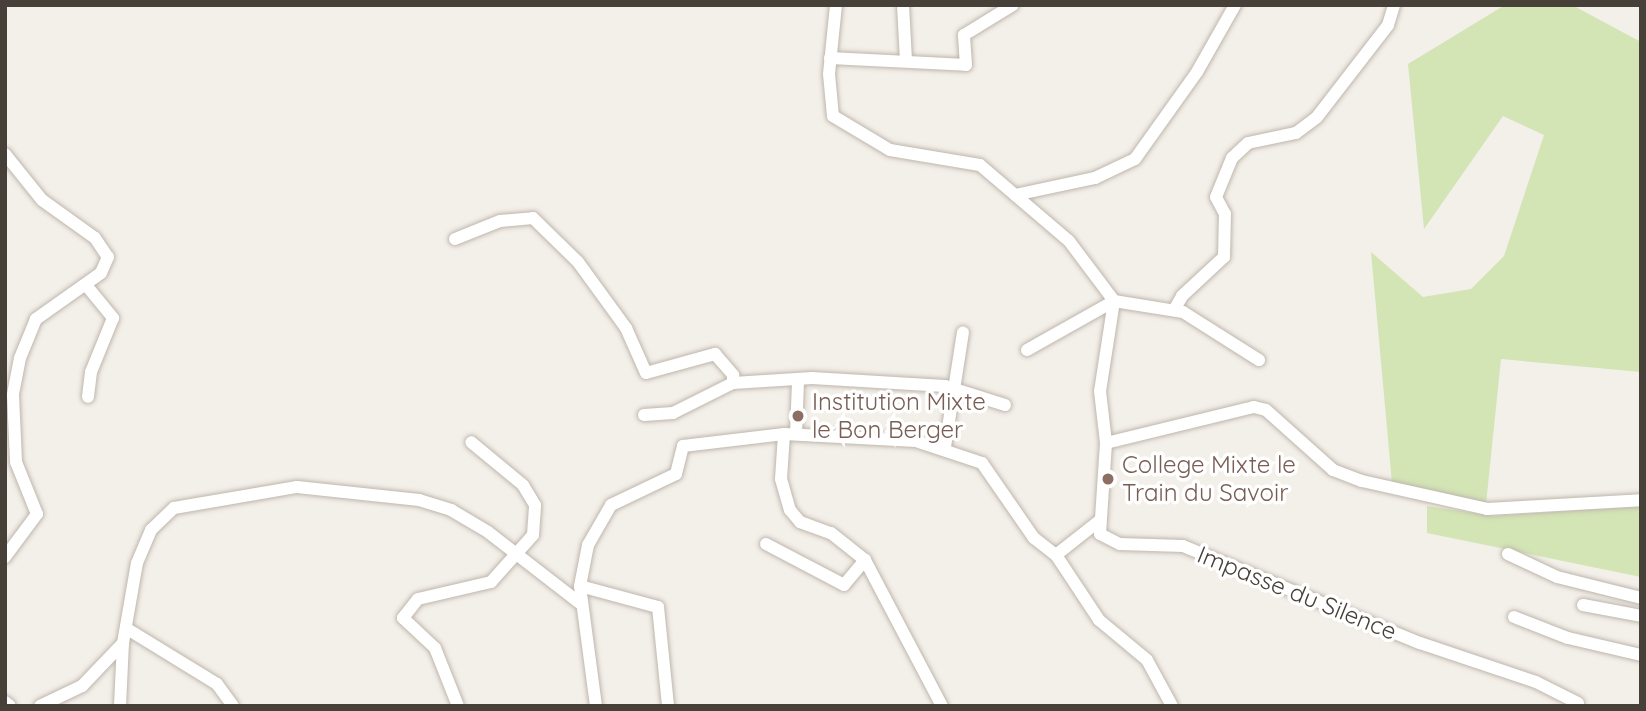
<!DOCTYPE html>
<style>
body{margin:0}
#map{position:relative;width:1646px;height:711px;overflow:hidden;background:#f3efe9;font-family:Quicksand,sans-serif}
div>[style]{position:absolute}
.green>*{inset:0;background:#d3e4b5}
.roads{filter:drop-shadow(0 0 2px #beb6ac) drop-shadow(0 0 2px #beb6ac)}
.minor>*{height:12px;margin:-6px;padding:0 6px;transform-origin:6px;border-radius:6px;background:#fff}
.dots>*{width:19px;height:19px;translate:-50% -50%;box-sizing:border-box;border:4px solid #fff;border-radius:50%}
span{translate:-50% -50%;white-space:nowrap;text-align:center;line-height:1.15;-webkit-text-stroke:7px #fff;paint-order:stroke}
.education-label{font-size:24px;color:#785e54}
.left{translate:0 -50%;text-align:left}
.street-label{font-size:24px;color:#474038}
.frame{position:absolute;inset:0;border:7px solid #474038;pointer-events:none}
</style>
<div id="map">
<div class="green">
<i style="clip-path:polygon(1505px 5px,1572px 5px,1641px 42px,1641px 372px,1501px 359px,1486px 504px,1392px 483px,1371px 252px,1423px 297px,1471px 289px,1504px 256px,1544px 135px,1503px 116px,1424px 229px,1408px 64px)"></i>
<i style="clip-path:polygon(1427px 506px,1494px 516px,1641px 506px,1641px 577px,1427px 533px)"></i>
</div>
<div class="roads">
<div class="minor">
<i style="left:836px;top:5px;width:69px;rotate:95.8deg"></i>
<i style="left:829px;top:74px;width:42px;rotate:84.6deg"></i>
<i style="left:833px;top:116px;width:66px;rotate:30.8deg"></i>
<i style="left:890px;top:150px;width:91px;rotate:9.5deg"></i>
<i style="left:980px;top:165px;width:117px;rotate:40.5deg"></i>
<i style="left:1069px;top:241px;width:75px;rotate:53.1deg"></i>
<i style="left:1114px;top:301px;width:91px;rotate:98.8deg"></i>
<i style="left:1100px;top:391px;width:52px;rotate:83.4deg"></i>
<i style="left:1106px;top:443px;width:91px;rotate:93.8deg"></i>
<i style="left:1100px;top:534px;width:22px;rotate:27deg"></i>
<i style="left:1120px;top:544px;width:63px;rotate:1.8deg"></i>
<i style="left:1183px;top:546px;width:256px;rotate:22.3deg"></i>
<i style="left:1420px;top:643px;width:122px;rotate:18.6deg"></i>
<i style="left:1536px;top:682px;width:47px;rotate:26.6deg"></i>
<i style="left:903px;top:5px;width:56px;rotate:86.9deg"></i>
<i style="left:830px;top:58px;width:136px;rotate:2.9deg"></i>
<i style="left:966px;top:65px;width:30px;rotate:-94deg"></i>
<i style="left:964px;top:35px;width:57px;rotate:-31.5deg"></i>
<i style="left:5px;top:154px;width:59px;rotate:51.2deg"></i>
<i style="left:42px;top:200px;width:65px;rotate:35.6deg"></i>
<i style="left:95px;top:238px;width:23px;rotate:56deg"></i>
<i style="left:108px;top:257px;width:17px;rotate:114deg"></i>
<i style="left:101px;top:273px;width:80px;rotate:144.7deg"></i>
<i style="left:36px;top:319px;width:42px;rotate:112.3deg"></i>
<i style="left:20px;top:358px;width:38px;rotate:101deg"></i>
<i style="left:13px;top:395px;width:67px;rotate:87.4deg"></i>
<i style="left:16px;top:462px;width:56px;rotate:68deg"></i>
<i style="left:37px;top:514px;width:54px;rotate:126.7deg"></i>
<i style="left:1015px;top:195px;width:82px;rotate:-12deg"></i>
<i style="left:1095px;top:178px;width:44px;rotate:-25.4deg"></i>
<i style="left:1135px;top:159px;width:107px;rotate:-54.5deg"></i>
<i style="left:1197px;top:72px;width:77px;rotate:-60.4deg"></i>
<i style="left:455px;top:239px;width:48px;rotate:-21.8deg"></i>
<i style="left:500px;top:221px;width:33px;rotate:-5deg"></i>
<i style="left:533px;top:218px;width:63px;rotate:44.4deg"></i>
<i style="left:578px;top:262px;width:82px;rotate:54deg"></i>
<i style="left:626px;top:328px;width:49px;rotate:66deg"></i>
<i style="left:646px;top:373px;width:72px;rotate:-15.4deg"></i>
<i style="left:715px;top:354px;width:28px;rotate:49deg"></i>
<i style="left:733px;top:375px;width:8px;rotate:90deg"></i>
<i style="left:86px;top:285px;width:43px;rotate:50.7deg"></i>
<i style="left:113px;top:318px;width:58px;rotate:112.2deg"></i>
<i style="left:91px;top:372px;width:25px;rotate:97deg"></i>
<i style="left:1174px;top:310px;width:16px;rotate:-60deg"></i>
<i style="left:1182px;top:296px;width:57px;rotate:-42.9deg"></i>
<i style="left:1224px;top:257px;width:43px;rotate:-88.7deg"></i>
<i style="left:1225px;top:214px;width:19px;rotate:-118deg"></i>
<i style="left:1216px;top:197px;width:42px;rotate:-67.7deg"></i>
<i style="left:1232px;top:158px;width:22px;rotate:-43deg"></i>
<i style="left:1248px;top:143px;width:49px;rotate:-11.8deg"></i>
<i style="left:1296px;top:133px;width:26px;rotate:-37deg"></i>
<i style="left:1317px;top:117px;width:116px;rotate:-52.3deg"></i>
<i style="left:1388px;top:25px;width:21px;rotate:-73deg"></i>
<i style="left:1027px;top:350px;width:100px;rotate:-29.4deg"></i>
<i style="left:1114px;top:301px;width:70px;rotate:9.1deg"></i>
<i style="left:1183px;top:312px;width:90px;rotate:32.3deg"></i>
<i style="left:644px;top:415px;width:29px;rotate:-4deg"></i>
<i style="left:673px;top:413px;width:67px;rotate:-26.6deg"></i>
<i style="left:733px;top:383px;width:79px;rotate:-3.6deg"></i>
<i style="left:812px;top:378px;width:133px;rotate:3.4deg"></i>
<i style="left:945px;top:386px;width:63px;rotate:17.6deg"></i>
<i style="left:784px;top:434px;width:45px;rotate:93.8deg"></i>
<i style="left:781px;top:479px;width:32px;rotate:74deg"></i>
<i style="left:790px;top:510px;width:16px;rotate:50deg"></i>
<i style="left:800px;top:522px;width:33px;rotate:20deg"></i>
<i style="left:831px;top:533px;width:43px;rotate:38.5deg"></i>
<i style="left:865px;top:560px;width:165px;rotate:62.2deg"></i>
<i style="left:796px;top:434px;width:52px;rotate:-87.8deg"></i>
<i style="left:1106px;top:443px;width:152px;rotate:-13.7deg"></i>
<i style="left:1254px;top:407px;width:12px;rotate:14deg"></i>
<i style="left:1266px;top:410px;width:90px;rotate:41.8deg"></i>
<i style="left:1333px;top:470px;width:31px;rotate:21deg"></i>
<i style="left:1362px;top:481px;width:128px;rotate:12.6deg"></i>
<i style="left:1487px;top:509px;width:154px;rotate:-3.3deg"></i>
<i style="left:945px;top:447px;width:116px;rotate:-81.1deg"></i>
<i style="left:766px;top:544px;width:88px;rotate:27.7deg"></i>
<i style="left:844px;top:585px;width:33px;rotate:-50deg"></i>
<i style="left:1508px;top:554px;width:54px;rotate:25.1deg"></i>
<i style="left:1557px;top:577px;width:87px;rotate:14deg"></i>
<i style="left:1056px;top:555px;width:55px;rotate:-38.3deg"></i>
<i style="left:580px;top:586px;width:81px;rotate:15.1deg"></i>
<i style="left:658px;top:607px;width:100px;rotate:84.2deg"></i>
<i style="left:1583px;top:605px;width:59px;rotate:10.7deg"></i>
<i style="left:1514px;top:617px;width:58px;rotate:21.3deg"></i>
<i style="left:1568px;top:638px;width:75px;rotate:13.1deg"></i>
<i style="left:129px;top:630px;width:103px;rotate:31.5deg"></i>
<i style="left:217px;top:684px;width:27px;rotate:54deg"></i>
<i style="left:5px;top:702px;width:6px;rotate:39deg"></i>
<i style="left:40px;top:706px;width:47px;rotate:-25.5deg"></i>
<i style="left:82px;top:686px;width:59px;rotate:-46.4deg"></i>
<i style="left:123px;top:643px;width:81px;rotate:-80.1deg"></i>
<i style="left:137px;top:563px;width:36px;rotate:-67deg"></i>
<i style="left:151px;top:530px;width:32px;rotate:-44deg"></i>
<i style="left:174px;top:508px;width:125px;rotate:-9.7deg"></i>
<i style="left:297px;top:487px;width:123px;rotate:6.1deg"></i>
<i style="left:419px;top:500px;width:34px;rotate:17deg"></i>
<i style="left:451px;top:510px;width:43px;rotate:30.7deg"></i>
<i style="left:488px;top:532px;width:118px;rotate:37.7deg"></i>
<i style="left:120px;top:706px;width:63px;rotate:-87.3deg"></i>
<i style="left:458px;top:706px;width:62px;rotate:-111.6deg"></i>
<i style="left:435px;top:648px;width:44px;rotate:-136.8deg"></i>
<i style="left:403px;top:618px;width:24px;rotate:-52deg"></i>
<i style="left:418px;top:599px;width:75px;rotate:-13.1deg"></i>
<i style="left:491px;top:582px;width:63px;rotate:-48.2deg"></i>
<i style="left:533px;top:535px;width:30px;rotate:-86deg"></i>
<i style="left:535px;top:505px;width:23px;rotate:-121deg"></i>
<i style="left:523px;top:485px;width:67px;rotate:-140.4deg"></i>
<i style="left:596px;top:706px;width:121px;rotate:-97.6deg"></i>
<i style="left:580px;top:586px;width:42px;rotate:-79deg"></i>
<i style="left:588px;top:545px;width:46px;rotate:-60.1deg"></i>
<i style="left:611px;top:505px;width:72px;rotate:-25.5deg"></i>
<i style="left:676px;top:474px;width:29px;rotate:-76deg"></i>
<i style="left:683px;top:446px;width:102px;rotate:-6.8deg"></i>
<i style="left:784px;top:434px;width:132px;rotate:3deg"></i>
<i style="left:916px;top:441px;width:70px;rotate:18.4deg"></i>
<i style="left:982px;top:463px;width:91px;rotate:55.3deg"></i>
<i style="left:1034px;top:538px;width:28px;rotate:38deg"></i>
<i style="left:1056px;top:555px;width:78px;rotate:56.5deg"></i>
<i style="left:1099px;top:620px;width:62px;rotate:39.8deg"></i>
<i style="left:1147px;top:660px;width:52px;rotate:61.5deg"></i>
</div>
</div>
<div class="dots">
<i style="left:798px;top:416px;background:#8d6e63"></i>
<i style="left:1108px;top:479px;background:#8d6e63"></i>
</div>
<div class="education-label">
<span class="left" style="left:812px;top:416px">Institution Mixte<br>le Bon Berger</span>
<span class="left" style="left:1122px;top:479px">College Mixte le<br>Train du Savoir</span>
</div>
<div class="street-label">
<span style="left:1297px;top:593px;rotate:22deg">Impasse du Silence</span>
</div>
<div class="frame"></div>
</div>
